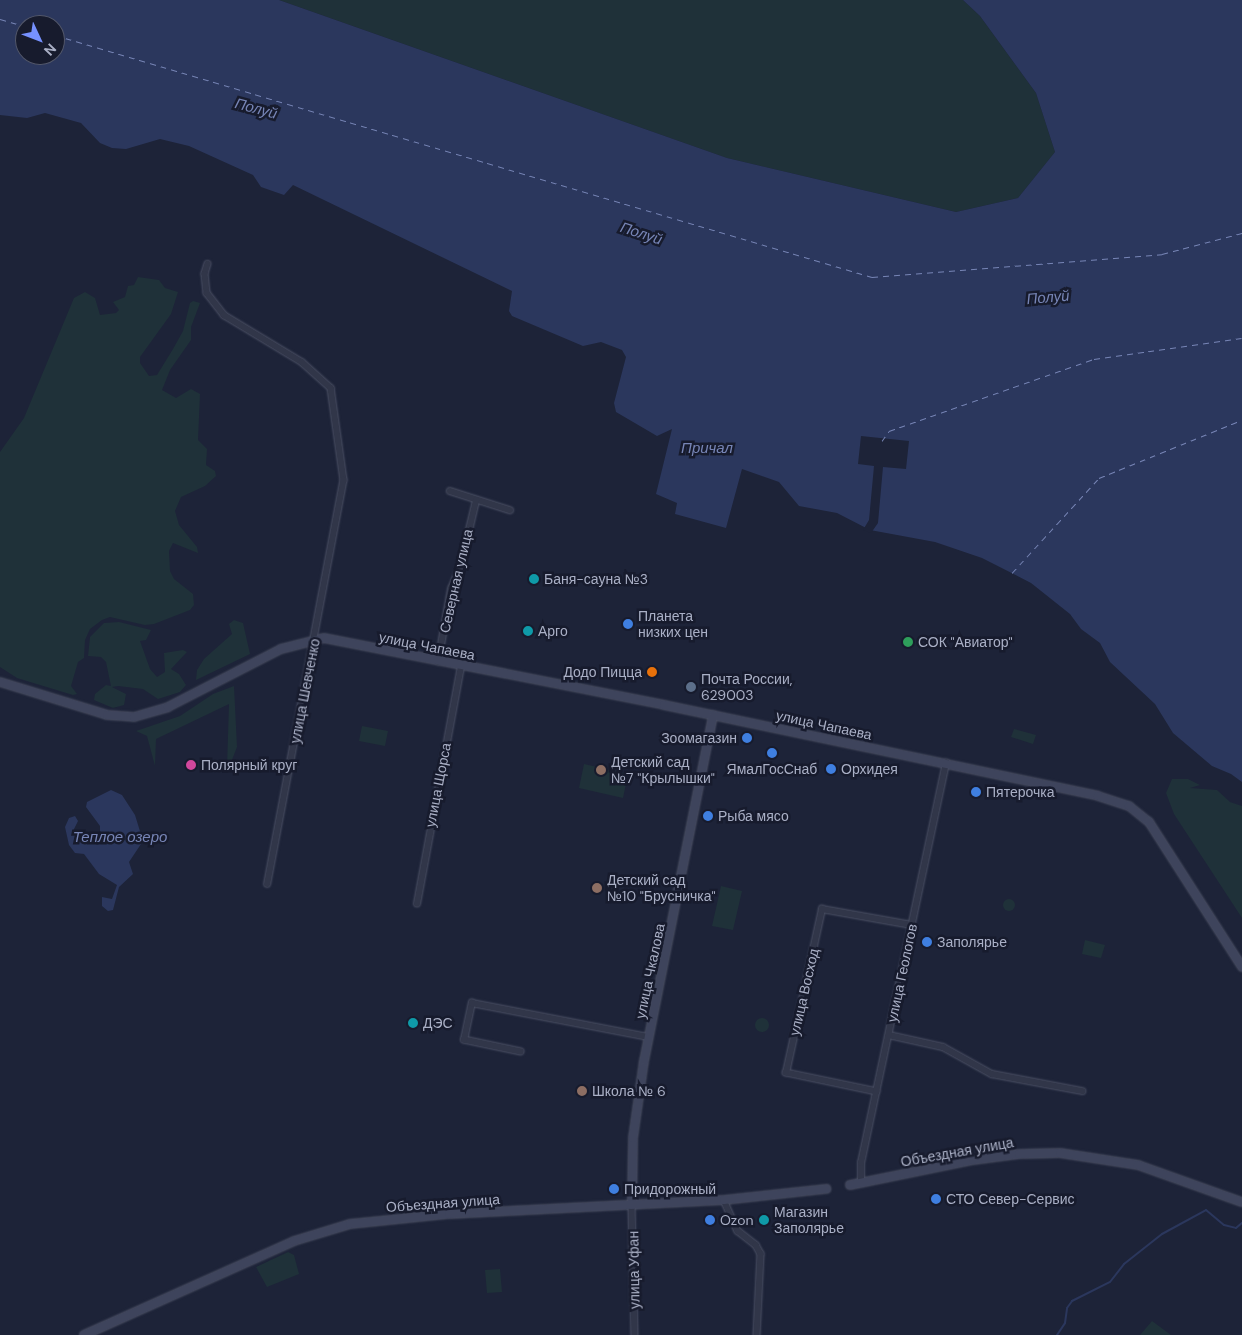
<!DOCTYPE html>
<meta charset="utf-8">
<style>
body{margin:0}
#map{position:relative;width:1242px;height:1335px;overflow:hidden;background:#1d2338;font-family:"DM Sans",sans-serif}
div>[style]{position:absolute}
.green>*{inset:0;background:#1f3139}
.round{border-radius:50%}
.water>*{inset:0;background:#2b375d}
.pier>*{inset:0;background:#1d2338}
.stream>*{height:2px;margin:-1px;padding:0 1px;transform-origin:1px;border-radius:1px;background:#2b375d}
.ferry>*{height:1px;margin-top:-0.5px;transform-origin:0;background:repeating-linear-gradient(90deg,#7785b6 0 6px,transparent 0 11px)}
.roads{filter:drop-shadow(0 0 1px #4b5064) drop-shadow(0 0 1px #4b5064)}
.street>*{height:5.5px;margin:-2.75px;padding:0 2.75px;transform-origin:2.75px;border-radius:2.75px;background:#313649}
.secondary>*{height:8px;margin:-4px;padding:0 4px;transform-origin:4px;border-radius:4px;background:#3e445c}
.dots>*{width:14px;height:14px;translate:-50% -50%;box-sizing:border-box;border:2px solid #171b2d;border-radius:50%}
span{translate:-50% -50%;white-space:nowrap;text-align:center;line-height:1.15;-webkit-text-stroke:5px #171b2d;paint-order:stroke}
.poi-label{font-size:14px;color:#aab0c6}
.left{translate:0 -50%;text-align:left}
.right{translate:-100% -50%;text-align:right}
.street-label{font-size:14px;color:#aab0c6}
.water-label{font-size:15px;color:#7785b6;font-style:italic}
.north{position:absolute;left:15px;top:15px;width:50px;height:50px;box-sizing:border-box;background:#171b2d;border:1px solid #52576a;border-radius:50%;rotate:133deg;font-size:14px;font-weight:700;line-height:20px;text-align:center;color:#aab0c6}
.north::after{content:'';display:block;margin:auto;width:18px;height:22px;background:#7691ff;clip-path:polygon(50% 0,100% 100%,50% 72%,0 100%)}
</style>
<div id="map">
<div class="green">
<i style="clip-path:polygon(279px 0,963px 0,980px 16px,1036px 93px,1055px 152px,1018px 198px,956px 212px,727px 158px)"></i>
<i style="clip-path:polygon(138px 277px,159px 280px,165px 288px,178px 292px,171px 314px,140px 357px,140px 363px,149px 376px,157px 375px,173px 349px,183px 331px,190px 303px,193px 301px,200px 303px,191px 327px,191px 340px,170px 370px,162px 390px,176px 398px,191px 389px,200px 394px,198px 440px,207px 449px,206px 465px,215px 471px,216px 476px,205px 486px,181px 497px,175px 511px,179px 525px,197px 547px,198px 553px,173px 543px,169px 551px,170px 571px,174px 579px,193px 594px,194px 605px,190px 610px,154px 624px,145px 625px,110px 617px,102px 620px,90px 629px,85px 640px,84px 658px,78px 662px,71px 686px,77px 694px,73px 695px,17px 678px,0 667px,0 452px,24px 418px,74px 298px,85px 292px,95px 298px,100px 315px,116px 313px,119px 310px,113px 302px,125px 297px,128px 286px,134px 285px)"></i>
<i style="clip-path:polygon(234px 620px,243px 623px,250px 654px,196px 680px,197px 670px,204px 659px,232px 634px,229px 624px)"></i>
<i style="clip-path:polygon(119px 622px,151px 630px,146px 640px,140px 641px,150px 669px,157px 677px,165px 672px,164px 653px,183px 650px,187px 652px,171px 669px,179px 674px,186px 685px,180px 692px,158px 699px,143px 689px,118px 686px,112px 687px,126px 694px,124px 705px,113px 708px,94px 700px,95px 694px,106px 685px,111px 686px,106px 662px,101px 657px,88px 656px,90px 637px,104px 623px)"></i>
<i style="clip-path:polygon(234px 686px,237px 747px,230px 765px,227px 767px,229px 704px,156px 739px,155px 766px,147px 736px,136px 731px,180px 716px,213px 694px)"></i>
<i style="clip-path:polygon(362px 726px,388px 731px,385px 746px,359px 741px)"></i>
<i style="clip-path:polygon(1014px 729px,1036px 735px,1033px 744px,1011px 737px)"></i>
<i style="clip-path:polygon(584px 764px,628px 774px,623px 798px,579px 788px)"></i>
<i style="clip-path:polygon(1172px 779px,1188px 779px,1200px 785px,1190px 788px,1217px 790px,1230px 802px,1242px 806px,1242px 918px,1174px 814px,1166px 793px)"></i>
<i style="clip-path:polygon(721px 886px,742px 891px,733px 930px,712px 926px)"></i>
<i class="round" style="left:1003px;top:899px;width:12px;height:12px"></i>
<i style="clip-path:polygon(1085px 940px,1105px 945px,1101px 958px,1082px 954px)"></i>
<i class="round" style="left:755px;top:1018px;width:14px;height:14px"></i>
<i style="clip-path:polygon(288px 1252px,294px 1255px,299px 1274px,267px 1287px,256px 1267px)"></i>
<i style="clip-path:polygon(500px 1269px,502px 1292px,487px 1293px,485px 1270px)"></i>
<i style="clip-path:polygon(1152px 1321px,1171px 1335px,1172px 1335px,1140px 1335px)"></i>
</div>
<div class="water">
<i style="clip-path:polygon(evenodd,0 0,279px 0,727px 158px,956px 212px,1018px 198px,1055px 152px,1036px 93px,980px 16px,963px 0,1242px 0,1242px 782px,1231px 774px,1212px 766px,1173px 733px,1155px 704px,1110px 662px,1100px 643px,1081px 629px,1070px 614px,1031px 583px,982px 558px,935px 542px,870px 530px,837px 513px,799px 506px,779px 482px,742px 469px,726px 528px,675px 514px,677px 503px,656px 494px,672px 429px,657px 436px,616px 412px,614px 403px,626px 357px,622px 350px,601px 342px,583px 346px,512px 316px,509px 311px,512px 291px,293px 185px,284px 195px,261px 187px,253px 175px,189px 146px,160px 139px,126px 149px,112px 148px,100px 143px,81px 123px,45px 113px,27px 118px,0 115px,0 0,25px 25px,55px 25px,55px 55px,25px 55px,25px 25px)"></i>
<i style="clip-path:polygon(111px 790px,122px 795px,135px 815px,143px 841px,129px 862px,133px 874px,119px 887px,113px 910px,108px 911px,102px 906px,102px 897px,112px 899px,117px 885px,99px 874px,84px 854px,75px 853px,69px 845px,65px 827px,69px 818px,75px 816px,78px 821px,73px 831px,76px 835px,100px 834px,100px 826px,86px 807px,87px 802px)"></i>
</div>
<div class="pier">
<i style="clip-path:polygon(861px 436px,909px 441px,906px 469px,883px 467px,878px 523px,871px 533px,863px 530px,869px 520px,874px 466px,858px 464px)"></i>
</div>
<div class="stream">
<i style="left:1057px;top:1335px;width:14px;rotate:-56deg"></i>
<i style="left:1065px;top:1323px;width:15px;rotate:-82deg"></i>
<i style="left:1067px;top:1308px;width:9px;rotate:-54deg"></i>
<i style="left:1072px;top:1301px;width:42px;rotate:-26.6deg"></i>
<i style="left:1110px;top:1282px;width:23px;rotate:-52deg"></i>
<i style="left:1124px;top:1264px;width:48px;rotate:-38.3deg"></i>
<i style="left:1162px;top:1234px;width:50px;rotate:-28.6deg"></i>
<i style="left:1206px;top:1210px;width:23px;rotate:40deg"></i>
<i style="left:1224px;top:1225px;width:12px;rotate:14deg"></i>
<i style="left:1236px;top:1228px;width:8px;rotate:-40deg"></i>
</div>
<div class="ferry">
<i style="left:0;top:19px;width:26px;rotate:16deg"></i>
<i style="left:55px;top:35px;width:852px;rotate:16.5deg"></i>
<i style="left:872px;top:277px;width:291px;rotate:-4.5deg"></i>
<i style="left:1162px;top:254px;width:83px;rotate:-14.7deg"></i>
<i style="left:882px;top:441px;width:12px;rotate:-55deg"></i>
<i style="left:889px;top:431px;width:217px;rotate:-19.4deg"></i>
<i style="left:1094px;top:359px;width:149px;rotate:-8.1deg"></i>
<i style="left:1012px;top:573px;width:129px;rotate:-47.5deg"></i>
<i style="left:1099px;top:478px;width:154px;rotate:-22.1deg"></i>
</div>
<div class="roads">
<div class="street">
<i style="left:208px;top:264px;width:10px;rotate:107deg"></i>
<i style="left:205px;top:274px;width:19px;rotate:84deg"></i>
<i style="left:207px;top:293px;width:28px;rotate:52deg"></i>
<i style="left:224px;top:315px;width:91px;rotate:31.1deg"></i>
<i style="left:302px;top:362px;width:39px;rotate:42deg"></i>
<i style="left:331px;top:388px;width:93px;rotate:82deg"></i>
<i style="left:344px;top:480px;width:411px;rotate:100.7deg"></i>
<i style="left:450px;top:491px;width:63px;rotate:17.6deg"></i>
<i style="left:438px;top:662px;width:74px;rotate:-79.9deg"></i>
<i style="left:451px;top:589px;width:23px;rotate:-67deg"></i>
<i style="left:460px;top:568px;width:69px;rotate:-76.6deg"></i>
<i style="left:417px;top:904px;width:242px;rotate:-79.5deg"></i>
<i style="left:889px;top:1035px;width:55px;rotate:12.5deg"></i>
<i style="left:943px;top:1047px;width:56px;rotate:28.9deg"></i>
<i style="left:992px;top:1074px;width:92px;rotate:10.7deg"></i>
<i style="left:521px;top:1052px;width:58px;rotate:-168.1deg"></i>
<i style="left:464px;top:1040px;width:38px;rotate:-78deg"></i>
<i style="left:472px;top:1003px;width:180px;rotate:10.9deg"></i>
<i style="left:877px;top:1092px;width:93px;rotate:-168.2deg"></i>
<i style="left:786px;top:1073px;width:168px;rotate:-77.6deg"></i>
<i style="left:822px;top:909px;width:91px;rotate:10.1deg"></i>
<i style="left:861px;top:1183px;width:20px;rotate:-90deg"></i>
<i style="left:861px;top:1163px;width:409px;rotate:-78deg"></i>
<i style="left:724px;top:1200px;width:34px;rotate:66deg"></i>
<i style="left:738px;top:1231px;width:23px;rotate:38deg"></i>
<i style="left:756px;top:1245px;width:10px;rotate:61deg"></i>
<i style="left:761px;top:1254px;width:81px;rotate:92.8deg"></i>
<i style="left:632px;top:1205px;width:130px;rotate:88.7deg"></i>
</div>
<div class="secondary">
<i style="left:0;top:682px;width:112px;rotate:17.1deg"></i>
<i style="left:107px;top:715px;width:27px;rotate:4deg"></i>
<i style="left:134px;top:717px;width:35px;rotate:-16deg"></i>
<i style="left:168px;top:707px;width:127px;rotate:-27.2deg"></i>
<i style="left:281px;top:649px;width:44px;rotate:-14.3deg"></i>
<i style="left:324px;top:638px;width:347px;rotate:11.1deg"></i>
<i style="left:664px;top:705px;width:443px;rotate:11.8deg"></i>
<i style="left:1098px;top:796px;width:33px;rotate:18deg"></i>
<i style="left:1129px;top:806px;width:26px;rotate:39deg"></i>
<i style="left:1149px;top:822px;width:172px;rotate:57.3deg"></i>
<i style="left:850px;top:1185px;width:126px;rotate:-11.5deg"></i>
<i style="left:973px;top:1160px;width:46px;rotate:-7.4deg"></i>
<i style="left:1019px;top:1154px;width:41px;rotate:-1.4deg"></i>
<i style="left:1060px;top:1153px;width:79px;rotate:8.7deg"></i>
<i style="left:1138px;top:1165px;width:110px;rotate:19.6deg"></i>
<i style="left:632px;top:1205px;width:67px;rotate:-89.1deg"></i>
<i style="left:633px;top:1138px;width:78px;rotate:-81.9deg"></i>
<i style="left:644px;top:1061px;width:353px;rotate:-78.7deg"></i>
<i style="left:84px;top:1335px;width:230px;rotate:-24.1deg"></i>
<i style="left:294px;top:1241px;width:59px;rotate:-16.9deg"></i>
<i style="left:350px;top:1224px;width:100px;rotate:-5.8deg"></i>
<i style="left:449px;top:1214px;width:275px;rotate:-2.9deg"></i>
<i style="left:724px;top:1200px;width:103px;rotate:-6.2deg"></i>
</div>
</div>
<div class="dots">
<i style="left:534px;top:579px;background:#0f9aa8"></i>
<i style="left:628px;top:624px;background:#3f7fe0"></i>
<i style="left:528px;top:631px;background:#0f9aa8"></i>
<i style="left:908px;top:642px;background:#2e9e5b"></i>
<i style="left:652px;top:672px;background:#e8710a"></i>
<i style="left:691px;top:687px;background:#5c6f8a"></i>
<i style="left:747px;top:738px;background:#3f7fe0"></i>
<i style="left:772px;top:753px;background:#3f7fe0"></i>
<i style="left:191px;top:765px;background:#d1479c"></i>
<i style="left:831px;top:769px;background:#3f7fe0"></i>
<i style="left:601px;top:770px;background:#8d6e63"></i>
<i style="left:976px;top:792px;background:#3f7fe0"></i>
<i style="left:708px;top:816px;background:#3f7fe0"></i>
<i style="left:597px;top:888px;background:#8d6e63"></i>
<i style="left:927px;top:942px;background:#3f7fe0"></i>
<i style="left:413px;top:1023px;background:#0f9aa8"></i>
<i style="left:582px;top:1091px;background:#8d6e63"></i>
<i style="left:614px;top:1189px;background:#3f7fe0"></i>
<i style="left:936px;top:1199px;background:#3f7fe0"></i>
<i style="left:710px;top:1220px;background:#3f7fe0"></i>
<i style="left:764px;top:1220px;background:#0f9aa8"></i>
</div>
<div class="poi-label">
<span class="left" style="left:544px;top:579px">Баня-сауна №3</span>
<span class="left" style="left:638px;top:624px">Планета<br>низких цен</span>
<span class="left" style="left:538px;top:631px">Арго</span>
<span class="left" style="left:918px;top:642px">СОК "Авиатор"</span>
<span class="right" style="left:642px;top:672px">Додо Пицца</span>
<span class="left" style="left:701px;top:687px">Почта России,<br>629003</span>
<span class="right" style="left:737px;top:738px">Зоомагазин</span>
<span class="left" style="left:611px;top:770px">Детский сад<br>№7 "Крылышки"</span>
<span class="left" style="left:201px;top:765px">Полярный круг</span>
<span style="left:772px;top:769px">ЯмалГосСнаб</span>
<span class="left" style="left:841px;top:769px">Орхидея</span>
<span class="left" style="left:986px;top:792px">Пятерочка</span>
<span class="left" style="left:718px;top:816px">Рыба мясо</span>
<span class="left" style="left:607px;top:888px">Детский сад<br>№10 "Брусничка"</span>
<span class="left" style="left:937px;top:942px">Заполярье</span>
<span class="left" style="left:423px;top:1023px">ДЭС</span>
<span class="left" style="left:592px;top:1091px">Школа № 6</span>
<span class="left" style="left:624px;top:1189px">Придорожный</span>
<span class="left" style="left:946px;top:1199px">СТО Север-Сервис</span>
<span class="left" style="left:774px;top:1220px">Магазин<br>Заполярье</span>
<span class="left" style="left:720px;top:1220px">Ozon</span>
</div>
<div class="street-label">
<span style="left:456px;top:581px;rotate:-77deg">Северная улица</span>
<span style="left:427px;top:646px;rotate:11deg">улица Чапаева</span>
<span style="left:305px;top:691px;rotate:-79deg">улица Шевченко</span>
<span style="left:824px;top:725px;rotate:12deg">улица Чапаева</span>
<span style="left:438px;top:785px;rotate:-79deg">улица Щорса</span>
<span style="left:650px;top:971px;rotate:-78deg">улица Чкалова</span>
<span style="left:902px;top:973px;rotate:-78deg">улица Геологов</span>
<span style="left:804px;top:992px;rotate:-77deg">улица Восход</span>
<span style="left:957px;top:1152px;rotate:-10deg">Объездная улица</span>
<span style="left:443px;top:1203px;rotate:-4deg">Объездная улица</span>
<span style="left:634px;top:1270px;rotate:-91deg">улица Уфан</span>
</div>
<div class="water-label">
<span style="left:256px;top:109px;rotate:15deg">Полуй</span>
<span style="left:641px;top:234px;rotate:18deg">Полуй</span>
<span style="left:1048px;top:298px;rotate:-5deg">Полуй</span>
<span style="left:707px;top:449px">Причал</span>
<span style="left:120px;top:838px">Теплое озеро</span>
</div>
<div class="north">N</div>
</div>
